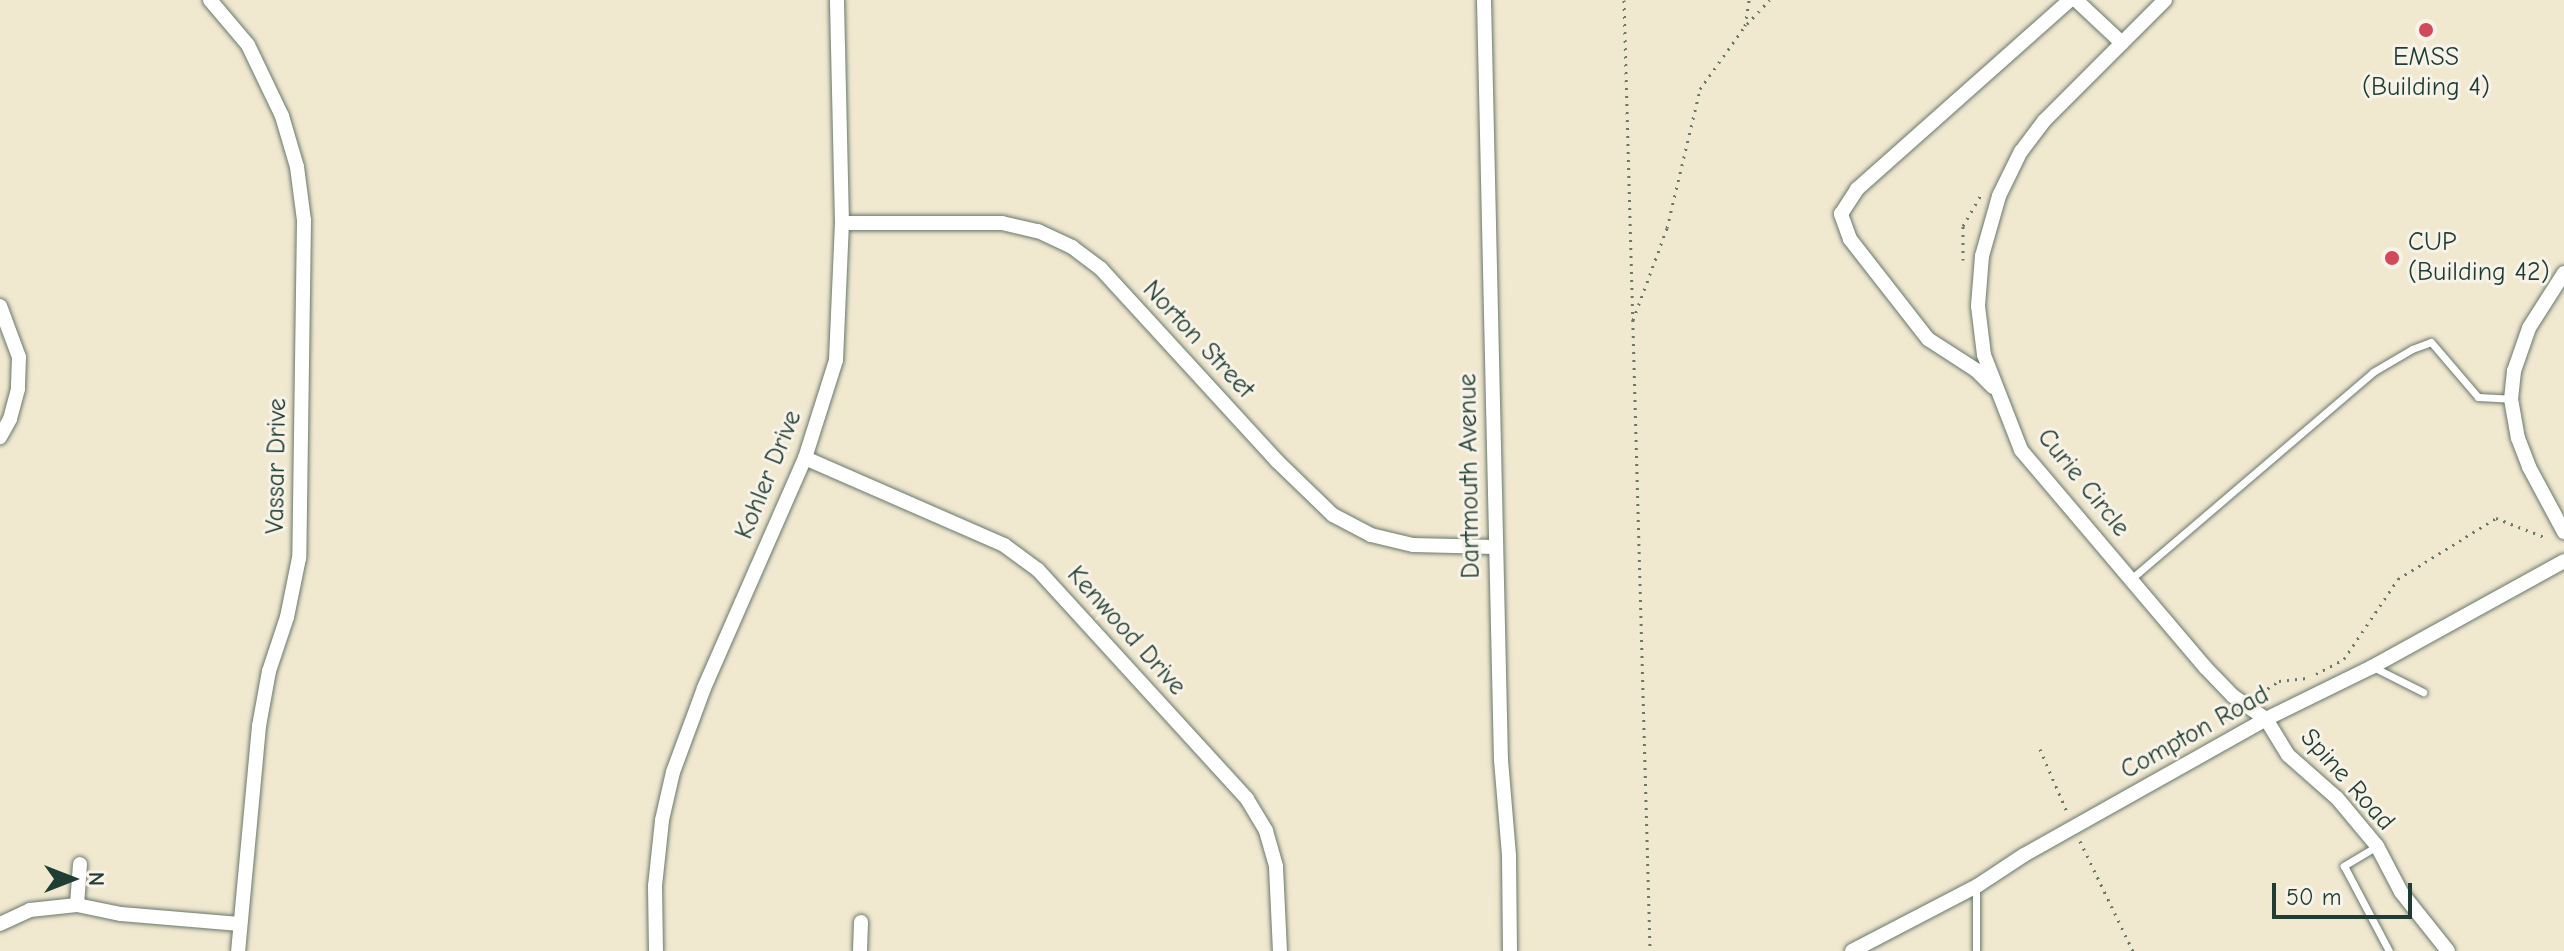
<!DOCTYPE html>
<style>
body{margin:0}
#map{position:relative;width:2564px;height:951px;overflow:hidden;background:#f1e8d0;font-family:"Comic Neue",sans-serif}
div>[style]{position:absolute}
.path>*{height:3px;margin-top:-1.5px;transform-origin:0;background:repeating-linear-gradient(90deg,#68796b 0 2px,transparent 0 8px)}
.roads{filter:drop-shadow(0 0 2px #68796b) drop-shadow(0 0 2px #68796b)}
.service>*{height:7px;margin:-3.5px;padding:0 3.5px;transform-origin:3.5px;border-radius:3.5px;background:#fff}
.minor>*{height:14px;margin:-7px;padding:0 7px;transform-origin:7px;border-radius:7px;background:#fff}
.dots>*{width:22px;height:22px;translate:-50% -50%;box-sizing:border-box;border:4px solid #f7f3e8;border-radius:50%}
span{translate:-50% -50%;white-space:nowrap;text-align:center;line-height:1.15;-webkit-text-stroke:6px #f7f3e8;paint-order:stroke}
.poi-label{font-size:26px;color:#1f3d34}
.left{translate:0 -50%;text-align:left}
.street-label{font-size:26px;color:#1f3d34}
.north{position:absolute;left:32px;top:839px;width:80px;height:80px;-webkit-text-stroke:6px #f7f3e8;paint-order:stroke;rotate:90deg;font-size:22px;font-weight:700;line-height:32px;text-align:center;color:#1f3d34}
.north::after{content:'';display:block;margin:auto;width:28px;height:36px;background:#1f3d34;clip-path:polygon(50% 0,100% 100%,50% 72%,0 100%)}
.scale{position:absolute;left:2272px;top:883px;width:140px;height:36px;box-sizing:border-box;border:4px solid #1f3d34;border-top:0;padding-left:10px;font-size:24px;line-height:28px;white-space:nowrap;color:#1f3d34;-webkit-text-stroke:6px #f7f3e8;paint-order:stroke}
</style>
<div id="map">
<div class="path">
<i style="left:1624px;top:0;width:951px;rotate:88.43deg"></i>
<i style="left:1747px;top:24px;width:33px;rotate:-47deg"></i>
<i style="left:1963px;top:260px;width:34px;rotate:-90deg"></i>
<i style="left:1963px;top:226px;width:38px;rotate:-60deg"></i>
<i style="left:1633px;top:320px;width:98px;rotate:-69.7deg"></i>
<i style="left:1667px;top:228px;width:143px;rotate:-76.6deg"></i>
<i style="left:1700px;top:89px;width:77px;rotate:-54.5deg"></i>
<i style="left:1745px;top:26px;width:26px;rotate:-81deg"></i>
<i style="left:2316px;top:674px;width:32px;rotate:-28deg"></i>
<i style="left:2344px;top:659px;width:97px;rotate:-56deg"></i>
<i style="left:2398px;top:579px;width:115px;rotate:-31.9deg"></i>
<i style="left:2496px;top:518px;width:55px;rotate:21.4deg"></i>
<i style="left:2261px;top:693px;width:22px;rotate:-34deg"></i>
<i style="left:2279px;top:681px;width:30px;rotate:-6deg"></i>
<i style="left:2221px;top:706px;width:14px;rotate:78deg"></i>
<i style="left:2224px;top:720px;width:10px;rotate:-37deg"></i>
<i style="left:2040px;top:749px;width:69px;rotate:66.8deg"></i>
<i style="left:2080px;top:841px;width:122px;rotate:64.3deg"></i>
</div>
<div class="roads">
<div class="service">
<i style="left:2131px;top:579px;width:318px;rotate:-40.5deg"></i>
<i style="left:2373px;top:372px;width:45px;rotate:-30.5deg"></i>
<i style="left:2412px;top:349px;width:20px;rotate:-20deg"></i>
<i style="left:2431px;top:342px;width:72px;rotate:49.5deg"></i>
<i style="left:2478px;top:397px;width:33px;rotate:3deg"></i>
<i style="left:2375px;top:668px;width:54px;rotate:26.6deg"></i>
<i style="left:2377px;top:846px;width:39px;rotate:149deg"></i>
<i style="left:2344px;top:866px;width:96px;rotate:62.1deg"></i>
<i style="left:1976px;top:951px;width:63px;rotate:-90deg"></i>
</div>
<div class="minor">
<i style="left:210px;top:0;width:59px;rotate:49.8deg"></i>
<i style="left:248px;top:45px;width:79px;rotate:64.4deg"></i>
<i style="left:282px;top:116px;width:53px;rotate:73.6deg"></i>
<i style="left:297px;top:167px;width:53px;rotate:82.5deg"></i>
<i style="left:304px;top:220px;width:338px;rotate:90.8deg"></i>
<i style="left:299px;top:558px;width:60px;rotate:101.5deg"></i>
<i style="left:287px;top:617px;width:57px;rotate:108.4deg"></i>
<i style="left:269px;top:671px;width:56px;rotate:100.3deg"></i>
<i style="left:259px;top:726px;width:226px;rotate:95.3deg"></i>
<i style="left:1484px;top:0;width:760px;rotate:88.72deg"></i>
<i style="left:1501px;top:760px;width:96px;rotate:85.2deg"></i>
<i style="left:1509px;top:856px;width:95px;rotate:89.4deg"></i>
<i style="left:2076px;top:0;width:63px;rotate:43.1deg"></i>
<i style="left:2165px;top:0;width:171px;rotate:135deg"></i>
<i style="left:2044px;top:121px;width:38px;rotate:127deg"></i>
<i style="left:2021px;top:151px;width:50px;rotate:116.1deg"></i>
<i style="left:1999px;top:196px;width:62px;rotate:105.8deg"></i>
<i style="left:1982px;top:256px;width:50px;rotate:94.6deg"></i>
<i style="left:1978px;top:306px;width:49px;rotate:83deg"></i>
<i style="left:1984px;top:355px;width:102px;rotate:68.7deg"></i>
<i style="left:2021px;top:450px;width:285px;rotate:49.7deg"></i>
<i style="left:2205px;top:667px;width:40px;rotate:46deg"></i>
<i style="left:2233px;top:696px;width:40px;rotate:34.9deg"></i>
<i style="left:2266px;top:719px;width:42px;rotate:58.6deg"></i>
<i style="left:2288px;top:755px;width:65px;rotate:41.3deg"></i>
<i style="left:2337px;top:798px;width:62px;rotate:50.2deg"></i>
<i style="left:2377px;top:846px;width:52px;rotate:62.4deg"></i>
<i style="left:2401px;top:892px;width:75px;rotate:51.5deg"></i>
<i style="left:842px;top:223px;width:160px"></i>
<i style="left:1002px;top:223px;width:37px;rotate:13deg"></i>
<i style="left:1038px;top:231px;width:38px;rotate:25deg"></i>
<i style="left:1072px;top:247px;width:36px;rotate:37deg"></i>
<i style="left:1101px;top:269px;width:260px;rotate:47.5deg"></i>
<i style="left:1277px;top:461px;width:78px;rotate:44deg"></i>
<i style="left:1333px;top:515px;width:43px;rotate:27.8deg"></i>
<i style="left:1371px;top:535px;width:43px;rotate:13.4deg"></i>
<i style="left:1413px;top:545px;width:82px;rotate:1.4deg"></i>
<i style="left:2564px;top:273px;width:65px;rotate:122.5deg"></i>
<i style="left:2529px;top:328px;width:46px;rotate:109.2deg"></i>
<i style="left:2514px;top:371px;width:28px;rotate:96deg"></i>
<i style="left:2511px;top:399px;width:40px;rotate:80deg"></i>
<i style="left:2518px;top:438px;width:31px;rotate:69deg"></i>
<i style="left:2529px;top:467px;width:74px;rotate:61.7deg"></i>
<i style="left:0;top:306px;width:54px;rotate:69.6deg"></i>
<i style="left:19px;top:357px;width:32px;rotate:92deg"></i>
<i style="left:18px;top:389px;width:31px;rotate:105deg"></i>
<i style="left:10px;top:419px;width:21px;rotate:119deg"></i>
<i style="left:1993px;top:387px;width:24px;rotate:-135deg"></i>
<i style="left:1976px;top:370px;width:57px;rotate:-147.1deg"></i>
<i style="left:1928px;top:339px;width:127px;rotate:-128deg"></i>
<i style="left:1850px;top:239px;width:27px;rotate:-110deg"></i>
<i style="left:1841px;top:214px;width:30px;rotate:-57deg"></i>
<i style="left:1857px;top:189px;width:285px;rotate:-41.6deg"></i>
<i style="left:805px;top:458px;width:217px;rotate:23.6deg"></i>
<i style="left:1004px;top:545px;width:42px;rotate:36.3deg"></i>
<i style="left:1038px;top:570px;width:310px;rotate:47.6deg"></i>
<i style="left:1247px;top:799px;width:37px;rotate:59deg"></i>
<i style="left:1266px;top:831px;width:37px;rotate:74deg"></i>
<i style="left:1276px;top:867px;width:84px;rotate:87.3deg"></i>
<i style="left:77px;top:905px;width:41px;rotate:-85.8deg"></i>
<i style="left:0;top:924px;width:33px;rotate:-25deg"></i>
<i style="left:30px;top:910px;width:47px;rotate:-6.1deg"></i>
<i style="left:77px;top:905px;width:45px;rotate:11.6deg"></i>
<i style="left:121px;top:914px;width:119px;rotate:4.8deg"></i>
<i style="left:656px;top:951px;width:65px;rotate:-90.9deg"></i>
<i style="left:655px;top:886px;width:66px;rotate:-83.9deg"></i>
<i style="left:662px;top:820px;width:49px;rotate:-77.1deg"></i>
<i style="left:673px;top:772px;width:90px;rotate:-69.7deg"></i>
<i style="left:704px;top:688px;width:251px;rotate:-66.3deg"></i>
<i style="left:805px;top:458px;width:103px;rotate:-72.4deg"></i>
<i style="left:836px;top:360px;width:137px;rotate:-87.5deg"></i>
<i style="left:842px;top:223px;width:223px;rotate:-91.3deg"></i>
<i style="left:860px;top:951px;width:29px;rotate:-88deg"></i>
<i style="left:1852px;top:951px;width:141px;rotate:-27.5deg"></i>
<i style="left:1977px;top:886px;width:56px;rotate:-33.4deg"></i>
<i style="left:2024px;top:855px;width:278px;rotate:-29.3deg"></i>
<i style="left:2266px;top:719px;width:118px;rotate:-26.1deg"></i>
<i style="left:2372px;top:667px;width:219px;rotate:-28.9deg"></i>
</div>
</div>
<div class="dots">
<i style="left:2426px;top:30px;background:#d1495b"></i>
<i style="left:2392px;top:258px;background:#d1495b"></i>
</div>
<div class="poi-label">
<span style="left:2426px;top:73px">EMSS<br>(Building 4)</span>
<span class="left" style="left:2408px;top:258px">CUP<br>(Building 42)</span>
</div>
<div class="street-label">
<span style="left:1198px;top:340px;rotate:47deg">Norton Street</span>
<span style="left:277px;top:466px;rotate:-89deg">Vassar Drive</span>
<span style="left:769px;top:475px;rotate:-68deg">Kohler Drive</span>
<span style="left:1470px;top:476px;rotate:-91deg">Dartmouth Avenue</span>
<span style="left:2083px;top:483px;rotate:51deg">Curie Circle</span>
<span style="left:1126px;top:631px;rotate:48deg">Kenwood Drive</span>
<span style="left:2195px;top:733px;rotate:-29deg">Compton Road</span>
<span style="left:2347px;top:780px;rotate:48deg">Spine Road</span>
</div>
<div class="north">N</div>
<div class="scale">50 m</div>
</div>
